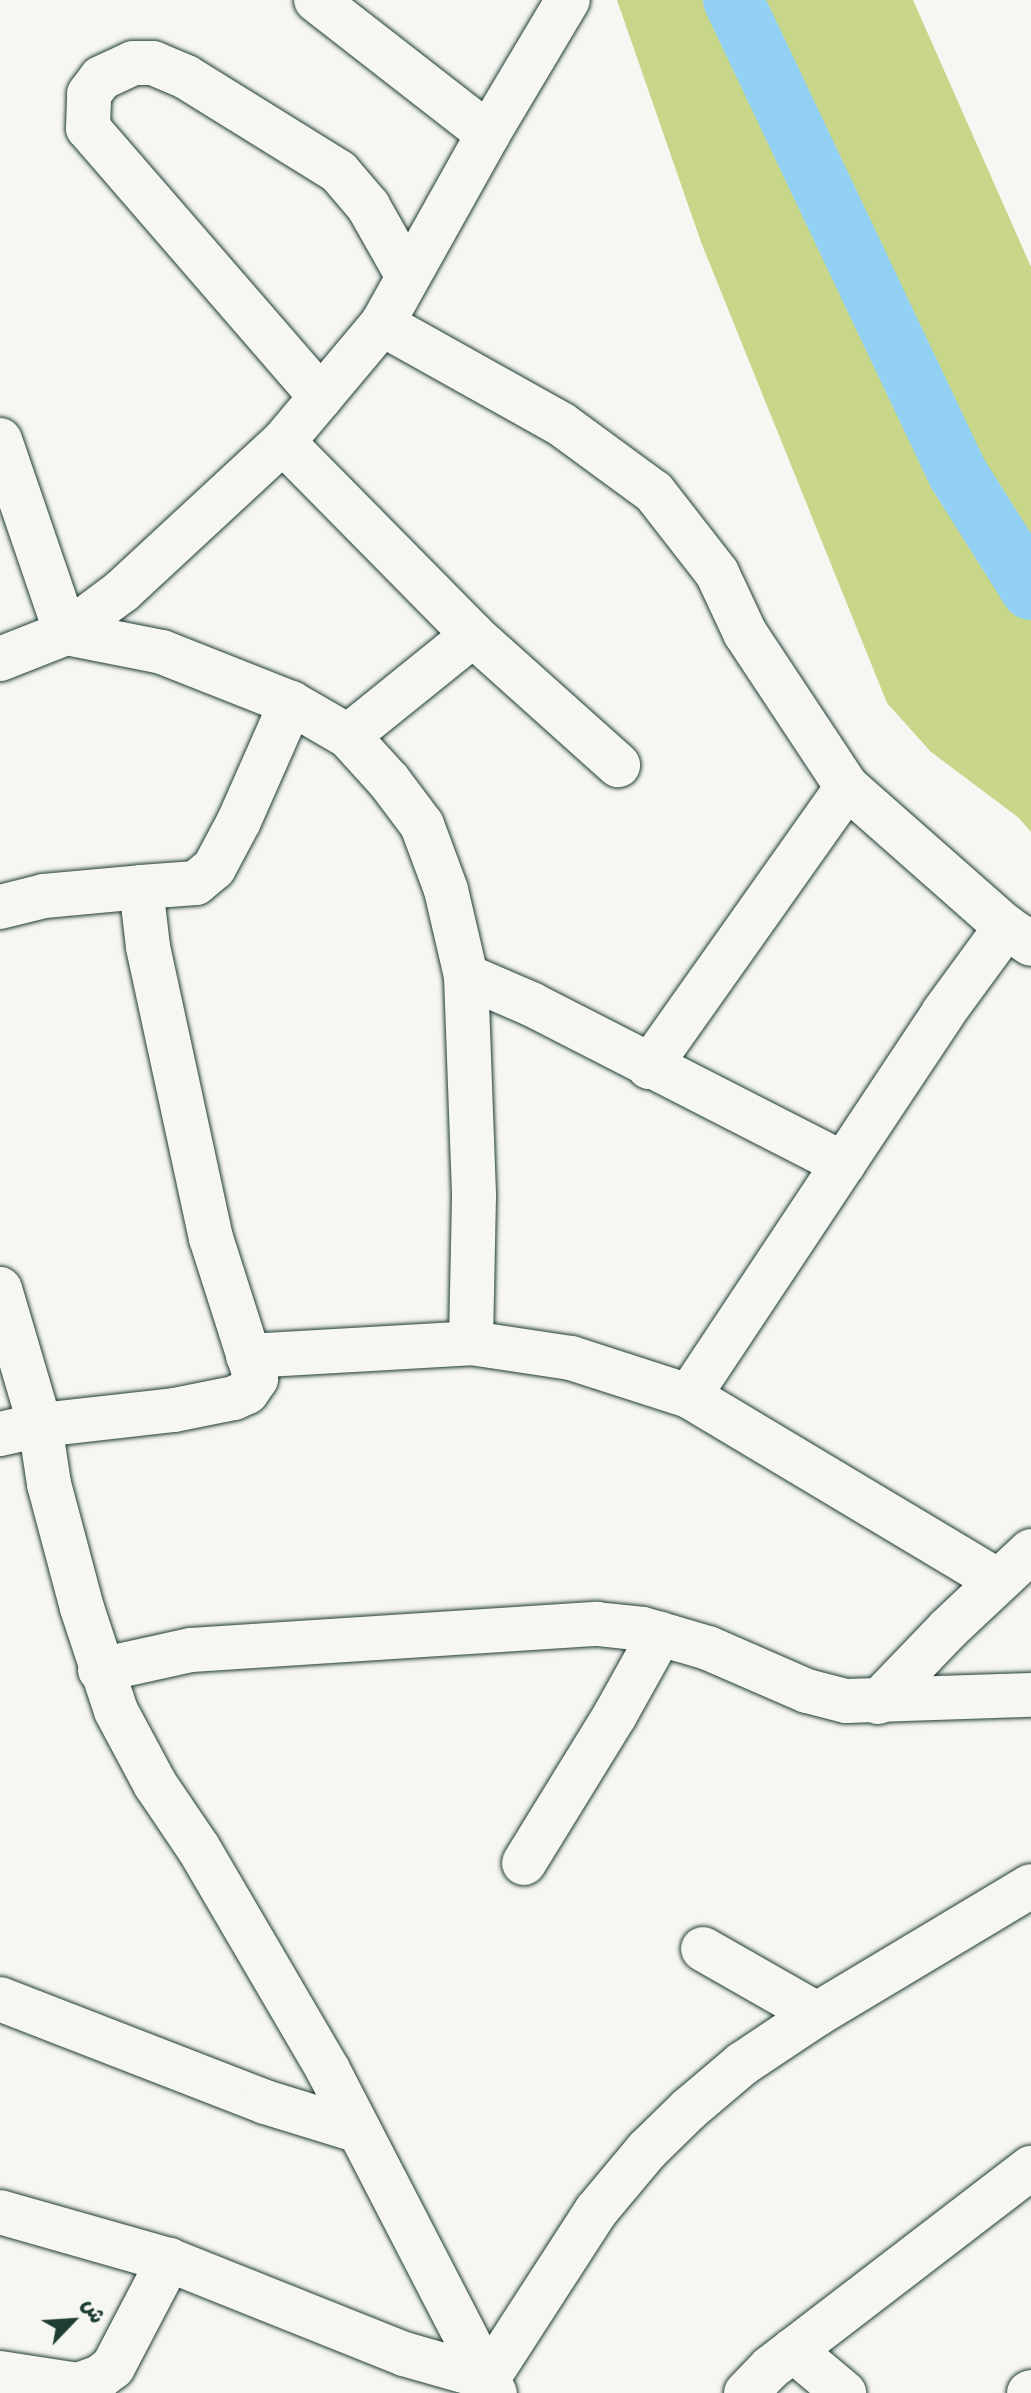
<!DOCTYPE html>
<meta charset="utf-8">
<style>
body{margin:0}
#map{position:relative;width:1031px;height:2393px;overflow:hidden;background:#f6f6f2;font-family:Caveat,"Playpen Sans Arabic",sans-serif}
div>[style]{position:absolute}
.green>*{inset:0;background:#c8d68a}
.river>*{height:60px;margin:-30px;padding:0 30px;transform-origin:30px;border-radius:30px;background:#93d1f4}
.roads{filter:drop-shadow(0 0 2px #1f3d34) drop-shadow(0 0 2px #1f3d34)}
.minor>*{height:44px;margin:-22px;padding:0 22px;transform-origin:22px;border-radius:22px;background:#f6f6f2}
span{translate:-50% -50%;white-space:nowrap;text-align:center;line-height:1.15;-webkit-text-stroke:8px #f6f6f2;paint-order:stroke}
.north{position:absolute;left:32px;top:2281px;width:80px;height:80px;-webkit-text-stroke:6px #f6f6f2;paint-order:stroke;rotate:65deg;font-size:22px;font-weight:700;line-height:32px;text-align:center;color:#1f3d34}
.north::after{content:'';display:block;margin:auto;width:28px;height:36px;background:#1f3d34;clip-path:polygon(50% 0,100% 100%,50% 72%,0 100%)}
</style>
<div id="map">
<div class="green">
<i style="clip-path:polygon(617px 0,913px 0,1031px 267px,1031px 832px,1019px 818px,931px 752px,887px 703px,701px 242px)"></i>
</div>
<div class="river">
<i style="left:733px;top:0;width:525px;rotate:64.61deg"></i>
<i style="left:958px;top:474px;width:137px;rotate:57.8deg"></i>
</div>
<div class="roads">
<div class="minor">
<i style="left:316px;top:0;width:218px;rotate:37.9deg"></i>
<i style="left:382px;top:324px;width:205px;rotate:29.2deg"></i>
<i style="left:561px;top:424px;width:115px;rotate:36.2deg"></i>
<i style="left:654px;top:492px;width:103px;rotate:52.1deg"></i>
<i style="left:717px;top:573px;width:66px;rotate:65deg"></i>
<i style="left:745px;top:633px;width:185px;rotate:56.5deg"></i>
<i style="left:847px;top:787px;width:212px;rotate:41.4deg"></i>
<i style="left:1006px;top:927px;width:30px;rotate:34deg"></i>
<i style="left:321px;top:397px;width:356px;rotate:-130.9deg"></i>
<i style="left:88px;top:128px;width:34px;rotate:-88deg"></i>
<i style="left:89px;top:94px;width:20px;rotate:-53deg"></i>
<i style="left:101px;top:78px;width:35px;rotate:-25deg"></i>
<i style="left:133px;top:63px;width:20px"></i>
<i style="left:153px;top:63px;width:36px;rotate:23deg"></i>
<i style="left:186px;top:77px;width:180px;rotate:31.8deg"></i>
<i style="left:339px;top:172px;width:45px;rotate:49.5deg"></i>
<i style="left:368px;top:206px;width:79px;rotate:60.5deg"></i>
<i style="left:0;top:440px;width:204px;rotate:71.1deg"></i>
<i style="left:66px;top:633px;width:98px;rotate:11.2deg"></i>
<i style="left:162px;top:652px;width:139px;rotate:21.6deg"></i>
<i style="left:291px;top:703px;width:66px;rotate:30.1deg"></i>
<i style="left:348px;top:736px;width:61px;rotate:47.7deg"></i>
<i style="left:389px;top:781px;width:55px;rotate:53.1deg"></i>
<i style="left:422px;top:825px;width:69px;rotate:69.7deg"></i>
<i style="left:446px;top:890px;width:88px;rotate:76.9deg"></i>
<i style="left:466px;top:976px;width:221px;rotate:87.9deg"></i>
<i style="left:474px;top:1197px;width:146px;rotate:91.2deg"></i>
<i style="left:283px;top:442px;width:271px;rotate:45.4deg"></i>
<i style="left:473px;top:635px;width:195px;rotate:41.9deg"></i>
<i style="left:0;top:659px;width:71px;rotate:-21.5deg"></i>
<i style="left:66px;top:633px;width:70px;rotate:-36.9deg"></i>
<i style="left:122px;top:591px;width:219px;rotate:-42.8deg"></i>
<i style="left:283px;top:442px;width:154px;rotate:-50deg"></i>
<i style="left:382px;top:324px;width:218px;rotate:-60.8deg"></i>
<i style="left:488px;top:134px;width:156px;rotate:-59.2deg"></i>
<i style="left:348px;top:736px;width:161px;rotate:-38.9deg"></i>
<i style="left:141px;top:887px;width:55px;rotate:-4.2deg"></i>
<i style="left:196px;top:883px;width:23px;rotate:-40deg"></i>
<i style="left:214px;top:868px;width:53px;rotate:-62deg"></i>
<i style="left:239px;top:821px;width:129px;rotate:-66.2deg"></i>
<i style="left:0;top:907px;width:45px;rotate:-14deg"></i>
<i style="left:44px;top:896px;width:97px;rotate:-5.3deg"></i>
<i style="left:141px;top:887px;width:60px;rotate:83.3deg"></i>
<i style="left:148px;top:947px;width:298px;rotate:77.8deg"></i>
<i style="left:211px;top:1238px;width:148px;rotate:72.3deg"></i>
<i style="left:256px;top:1379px;width:16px;rotate:125deg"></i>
<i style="left:247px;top:1392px;width:14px;rotate:155deg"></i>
<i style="left:234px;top:1398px;width:61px;rotate:168.7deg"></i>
<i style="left:174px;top:1410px;width:135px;rotate:173.6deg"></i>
<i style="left:40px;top:1425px;width:41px;rotate:167.3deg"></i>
<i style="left:466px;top:976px;width:71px;rotate:23.3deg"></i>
<i style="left:531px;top:1004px;width:351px;rotate:27.1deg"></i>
<i style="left:649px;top:1067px;width:343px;rotate:-54.7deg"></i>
<i style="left:0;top:1289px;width:142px;rotate:73.6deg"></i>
<i style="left:40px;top:1425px;width:60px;rotate:81.3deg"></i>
<i style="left:49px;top:1484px;width:128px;rotate:75.1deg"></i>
<i style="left:82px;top:1608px;width:108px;rotate:71.7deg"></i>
<i style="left:116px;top:1711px;width:83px;rotate:61.9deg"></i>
<i style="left:155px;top:1784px;width:78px;rotate:55.9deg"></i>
<i style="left:199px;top:1849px;width:256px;rotate:59.7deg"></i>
<i style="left:328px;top:2070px;width:364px;rotate:62.7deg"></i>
<i style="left:248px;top:1356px;width:223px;rotate:-3.3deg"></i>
<i style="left:471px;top:1343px;width:101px;rotate:8.5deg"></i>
<i style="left:571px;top:1358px;width:124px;rotate:17.9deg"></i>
<i style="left:689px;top:1396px;width:360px;rotate:30.9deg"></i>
<i style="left:689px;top:1396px;width:460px;rotate:-56.4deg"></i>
<i style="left:943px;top:1013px;width:107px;rotate:-53.8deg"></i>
<i style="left:100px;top:1670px;width:93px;rotate:-12.4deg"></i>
<i style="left:191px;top:1650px;width:407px;rotate:-3.7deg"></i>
<i style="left:597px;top:1624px;width:46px;rotate:6.2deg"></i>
<i style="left:643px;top:1629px;width:68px;rotate:16.3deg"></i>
<i style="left:708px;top:1648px;width:108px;rotate:23.5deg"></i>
<i style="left:807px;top:1691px;width:40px;rotate:14.4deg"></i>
<i style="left:846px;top:1701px;width:185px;rotate:-1.9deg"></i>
<i style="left:878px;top:1702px;width:101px;rotate:-46.2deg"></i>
<i style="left:948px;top:1629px;width:114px;rotate:-43.2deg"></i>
<i style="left:524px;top:1863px;width:174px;rotate:-58.4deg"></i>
<i style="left:615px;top:1715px;width:93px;rotate:-60.9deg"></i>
<i style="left:703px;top:1949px;width:131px;rotate:29.7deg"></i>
<i style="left:0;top:1999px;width:284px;rotate:21.2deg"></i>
<i style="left:265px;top:2102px;width:98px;rotate:17.1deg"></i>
<i style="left:0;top:2212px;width:176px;rotate:15.9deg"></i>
<i style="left:169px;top:2260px;width:253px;rotate:21.8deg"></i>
<i style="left:404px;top:2354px;width:87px;rotate:15.9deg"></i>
<i style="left:488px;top:2378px;width:199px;rotate:-57.1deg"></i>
<i style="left:596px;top:2211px;width:80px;rotate:-50.1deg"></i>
<i style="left:647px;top:2150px;width:59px;rotate:-44.3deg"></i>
<i style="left:689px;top:2109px;width:70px;rotate:-40.3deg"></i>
<i style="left:742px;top:2064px;width:90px;rotate:-33.7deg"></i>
<i style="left:817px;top:2014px;width:249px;rotate:-30.9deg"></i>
<i style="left:793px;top:2350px;width:67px;rotate:40.1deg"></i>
<i style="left:0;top:2373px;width:79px;rotate:8.7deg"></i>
<i style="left:78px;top:2385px;width:23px;rotate:-20deg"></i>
<i style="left:100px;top:2377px;width:16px;rotate:-38deg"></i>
<i style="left:113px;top:2367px;width:121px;rotate:-62.4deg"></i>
<i style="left:746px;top:2393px;width:35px;rotate:-46deg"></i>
<i style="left:770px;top:2368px;width:329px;rotate:-37.5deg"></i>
<i style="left:1029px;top:2393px;width:2px;rotate:-27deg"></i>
</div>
</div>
<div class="north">ش</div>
</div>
